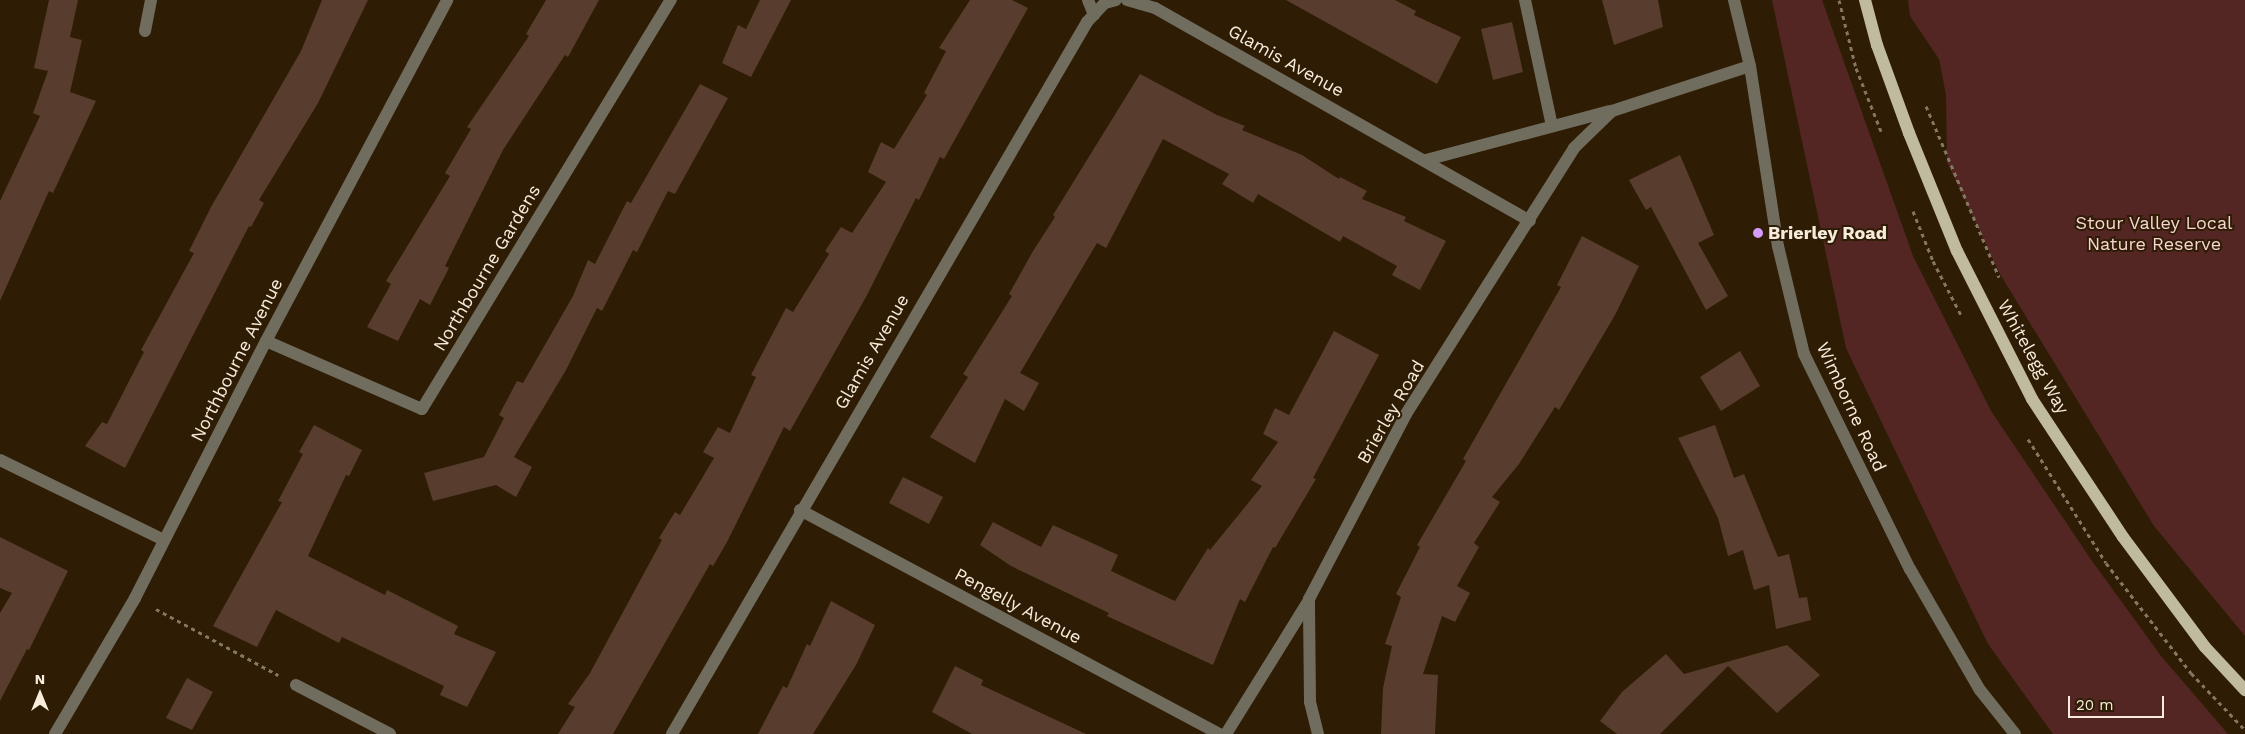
<!DOCTYPE html>
<style>
body{margin:0}
#map{position:relative;width:2245px;height:734px;overflow:hidden;background:#2e1d04;font-family:"Work Sans",sans-serif}
div>[style]{position:absolute}
.green>*{inset:0;background:#532623}
.building>*{inset:0;background:#583c2d}
.path>*{height:3px;margin-top:-1.5px;transform-origin:0;background:repeating-linear-gradient(90deg,#867762 0 4px,transparent 0 8px)}
.minor>*{height:12px;margin:-6px;padding:0 6px;transform-origin:6px;border-radius:6px;background:#706d5f}
.major>*{height:12px;margin:-6px;padding:0 6px;transform-origin:6px;border-radius:6px;background:#c0bb9e}
.dots>*{width:14px;height:14px;translate:-50% -50%;box-sizing:border-box;border:2px solid #2e1d04;border-radius:50%}
span{translate:-50% -50%;white-space:nowrap;text-align:center;line-height:1.15;-webkit-text-stroke:4px #2e1d04;paint-order:stroke}
.street-label{font-size:18px;color:#f7ebdc}
.park-label{font-size:18px;color:#f8d4d0}
.poi-label{font-size:18px;color:#f7ebdc;font-weight:700}
.left{translate:0 -50%;text-align:left}
.north{position:absolute;left:15px;top:669px;width:50px;height:50px;-webkit-text-stroke:4px #2e1d04;paint-order:stroke;rotate:0deg;font-size:14px;font-weight:700;line-height:20px;text-align:center;color:#f7ebdc}
.north::after{content:'';display:block;margin:auto;width:18px;height:22px;background:#f7ebdc;clip-path:polygon(50% 0,100% 100%,50% 72%,0 100%)}
.scale{position:absolute;left:2068px;top:696px;width:96px;height:22px;box-sizing:border-box;border:2px solid #f7ebdc;border-top:0;padding-left:6px;font-size:15px;line-height:18px;white-space:nowrap;color:#f7ebdc;-webkit-text-stroke:4px #2e1d04;paint-order:stroke}
</style>
<div id="map">
<div class="green">
<i style="clip-path:polygon(1772px 0,1822px 0,1913px 256px,1991px 411px,2092px 561px,2161px 656px,2228px 734px,2053px 734px,1988px 644px,1846px 348px)"></i>
<i style="clip-path:polygon(1908px 0,2245px 0,2245px 636px,2154px 526px,2000px 274px,1947px 162px,1946px 95px,1939px 59px,1910px 16px)"></i>
</div>
<div class="building">
<i style="clip-path:polygon(49px 0,78px 0,70px 37px,82px 40px,70px 92px,96px 101px,53px 193px,49px 191px,0 301px,0 201px,40px 116px,33px 113px,48px 71px,34px 68px)"></i>
<i style="clip-path:polygon(322px 0,368px 0,318px 103px,259px 200px,264px 203px,251px 227px,249px 226px,125px 468px,85px 446px,102px 422px,107px 424px,144px 352px,141px 350px,194px 253px,189px 251px,211px 207px,301px 51px)"></i>
<i style="clip-path:polygon(546px 0,599px 0,568px 57px,565px 55px,503px 150px,445px 266px,449px 268px,430px 305px,420px 299px,398px 341px,367px 327px,391px 284px,386px 281px,450px 176px,445px 173px,471px 129px,467px 127px,529px 36px,526px 34px)"></i>
<i style="clip-path:polygon(760px 0,791px 0,751px 77px,722px 63px,738px 25px,746px 29px)"></i>
<i style="clip-path:polygon(970px 0,1012px 0,1028px 8px,944px 159px,940px 157px,919px 200px,916px 198px,866px 297px,790px 431px,784px 427px,727px 542px,713px 566px,710px 564px,613px 734px,558px 734px,575px 707px,568px 704px,590px 673px,662px 540px,659px 538px,675px 512px,680px 515px,714px 458px,703px 452px,718px 427px,730px 433px,756px 377px,751px 375px,786px 308px,793px 312px,829px 254px,825px 251px,841px 227px,852px 233px,886px 182px,868px 172px,881px 142px,894px 149px,927px 95px,924px 93px,946px 51px,939px 48px)"></i>
<i style="clip-path:polygon(1286px 0,1395px 0,1416px 11px,1414px 15px,1461px 37px,1437px 84px)"></i>
<i style="clip-path:polygon(1602px 0,1658px 0,1663px 27px,1614px 45px)"></i>
<i style="clip-path:polygon(1512px 22px,1523px 72px,1493px 80px,1481px 29px)"></i>
<i style="clip-path:polygon(1140px 74px,1217px 115px,1245px 126px,1242px 130px,1302px 155px,1339px 179px,1340px 177px,1367px 191px,1362px 199px,1406px 217px,1404px 221px,1446px 241px,1420px 290px,1392px 275px,1397px 266px,1343px 236px,1340px 242px,1258px 194px,1253px 203px,1222px 184px,1229px 174px,1163px 139px,1106px 248px,1097px 243px,1020px 373px,1039px 383px,1024px 411px,1005px 399px,975px 463px,930px 437px,968px 377px,963px 374px,1012px 296px,1009px 294px,1033px 251px,1055px 217px,1053px 215px)"></i>
<i style="clip-path:polygon(700px 84px,728px 98px,675px 194px,668px 191px,637px 252px,633px 250px,602px 311px,597px 308px,566px 370px,514px 457px,532px 467px,516px 497px,496px 485px,433px 501px,424px 473px,484px 457px,504px 418px,499px 415px,517px 381px,523px 383px,573px 296px,588px 260px,595px 264px,627px 201px,631px 203px)"></i>
<i style="clip-path:polygon(1680px 155px,1714px 235px,1698px 243px,1728px 296px,1706px 310px,1651px 207px,1646px 210px,1629px 180px)"></i>
<i style="clip-path:polygon(1582px 236px,1639px 266px,1615px 315px,1559px 410px,1555px 407px,1519px 464px,1492px 497px,1500px 502px,1474px 543px,1479px 547px,1457px 586px,1470px 593px,1455px 622px,1442px 616px,1423px 674px,1438px 675px,1435px 734px,1381px 734px,1383px 688px,1392px 646px,1385px 644px,1401px 597px,1396px 594px,1420px 547px,1417px 545px,1466px 461px,1463px 459px,1561px 287px,1557px 285px)"></i>
<i style="clip-path:polygon(1334px 331px,1379px 355px,1313px 478px,1316px 479px,1275px 548px,1273px 547px,1245px 602px,1240px 599px,1213px 665px,1107px 616px,1109px 613px,1011px 566px,980px 545px,993px 522px,1041px 547px,1053px 525px,1118px 555px,1111px 571px,1175px 601px,1208px 548px,1210px 550px,1262px 486px,1251px 480px,1278px 442px,1263px 434px,1275px 408px,1289px 415px)"></i>
<i style="clip-path:polygon(1740px 351px,1760px 386px,1721px 411px,1700px 377px)"></i>
<i style="clip-path:polygon(314px 425px,362px 450px,349px 476px,346px 475px,308px 556px,385px 595px,387px 590px,458px 626px,454px 634px,496px 652px,467px 707px,440px 695px,444px 686px,342px 637px,339px 643px,276px 610px,257px 647px,213px 626px,282px 502px,278px 501px,303px 454px,299px 452px)"></i>
<i style="clip-path:polygon(1715px 425px,1734px 478px,1744px 474px,1778px 557px,1789px 554px,1799px 598px,1807px 597px,1811px 620px,1776px 629px,1769px 585px,1754px 590px,1743px 550px,1728px 556px,1718px 518px,1678px 438px)"></i>
<i style="clip-path:polygon(903px 477px,943px 497px,929px 524px,889px 503px)"></i>
<i style="clip-path:polygon(0 537px,68px 571px,29px 650px,27px 649px,0 701px,0 613px,12px 593px,0 588px)"></i>
<i style="clip-path:polygon(831px 601px,875px 625px,856px 665px,813px 734px,758px 734px,783px 686px,787px 688px,807px 644px,810px 646px)"></i>
<i style="clip-path:polygon(1787px 645px,1820px 675px,1777px 713px,1728px 666px,1660px 734px,1617px 734px,1600px 721px,1622px 692px,1666px 654px,1684px 674px)"></i>
<i style="clip-path:polygon(955px 666px,983px 680px,981px 685px,1086px 734px,972px 734px,932px 712px)"></i>
<i style="clip-path:polygon(187px 678px,213px 692px,192px 730px,166px 718px)"></i>
</div>
<div class="path">
<i style="left:1839px;top:0;width:70px;rotate:76deg"></i>
<i style="left:1856px;top:68px;width:68px;rotate:68.4deg"></i>
<i style="left:1926px;top:106px;width:186px;rotate:66.9deg"></i>
<i style="left:1913px;top:211px;width:54px;rotate:68.2deg"></i>
<i style="left:1933px;top:261px;width:63px;rotate:62.6deg"></i>
<i style="left:2028px;top:439px;width:146px;rotate:57.8deg"></i>
<i style="left:2106px;top:563px;width:139px;rotate:52.3deg"></i>
<i style="left:2191px;top:673px;width:79px;rotate:46.5deg"></i>
<i style="left:156px;top:609px;width:139px;rotate:28.4deg"></i>
</div>
<div class="minor">
<i style="left:1088px;top:0;width:16px;rotate:68deg"></i>
<i style="left:1127px;top:0;width:29px;rotate:16deg"></i>
<i style="left:1155px;top:8px;width:431px;rotate:29.6deg"></i>
<i style="left:1525px;top:0;width:129px;rotate:77.9deg"></i>
<i style="left:1734px;top:0;width:68px;rotate:76.4deg"></i>
<i style="left:1750px;top:66px;width:182px;rotate:81.2deg"></i>
<i style="left:1778px;top:246px;width:111px;rotate:76.5deg"></i>
<i style="left:1804px;top:354px;width:240px;rotate:63.8deg"></i>
<i style="left:1910px;top:569px;width:140px;rotate:60deg"></i>
<i style="left:1980px;top:690px;width:56px;rotate:51.5deg"></i>
<i style="left:145px;top:31px;width:32px;rotate:-79deg"></i>
<i style="left:1426px;top:160px;width:190px;rotate:-14.9deg"></i>
<i style="left:266px;top:341px;width:170px;rotate:23.6deg"></i>
<i style="left:422px;top:409px;width:479px;rotate:-58.7deg"></i>
<i style="left:0;top:460px;width:182px;rotate:26deg"></i>
<i style="left:800px;top:510px;width:476px;rotate:28.1deg"></i>
<i style="left:296px;top:685px;width:106px;rotate:27.5deg"></i>
<i style="left:55px;top:734px;width:158px;rotate:-59.5deg"></i>
<i style="left:135px;top:598px;width:288px;rotate:-63deg"></i>
<i style="left:266px;top:341px;width:386px;rotate:-62deg"></i>
<i style="left:672px;top:734px;width:824px;rotate:-59.76deg"></i>
<i style="left:1087px;top:22px;width:26px;rotate:-47deg"></i>
<i style="left:1105px;top:3px;width:11px;rotate:-15deg"></i>
<i style="left:1226px;top:734px;width:158px;rotate:-58.2deg"></i>
<i style="left:1318px;top:734px;width:33px;rotate:-104deg"></i>
<i style="left:1310px;top:702px;width:103px;rotate:-90.6deg"></i>
<i style="left:1309px;top:599px;width:209px;rotate:-62.3deg"></i>
<i style="left:1406px;top:414px;width:315px;rotate:-57.7deg"></i>
<i style="left:1574px;top:148px;width:53px;rotate:-44.2deg"></i>
<i style="left:1612px;top:111px;width:145px;rotate:-18.1deg"></i>
</div>
<div class="major">
<i style="left:1865px;top:0;width:47px;rotate:75.1deg"></i>
<i style="left:1877px;top:45px;width:94px;rotate:70deg"></i>
<i style="left:1909px;top:133px;width:127px;rotate:67.9deg"></i>
<i style="left:1957px;top:251px;width:166px;rotate:63.1deg"></i>
<i style="left:2032px;top:399px;width:165px;rotate:56.6deg"></i>
<i style="left:2123px;top:537px;width:137px;rotate:53.3deg"></i>
<i style="left:2205px;top:647px;width:59px;rotate:47.1deg"></i>
</div>
<div class="dots">
<i style="left:1758px;top:233px;background:#d59cfb"></i>
</div>
<div class="street-label">
<span style="left:1286px;top:61px;rotate:29deg">Glamis Avenue</span>
<span style="left:487px;top:268px;rotate:-59deg">Northbourne Gardens</span>
<span style="left:872px;top:352px;rotate:-60deg">Glamis Avenue</span>
<span style="left:2033px;top:357px;rotate:61deg">Whitelegg Way</span>
<span style="left:237px;top:360px;rotate:-63deg">Northbourne Avenue</span>
<span style="left:1851px;top:407px;rotate:65deg">Wimborne Road</span>
<span style="left:1391px;top:412px;rotate:-60deg">Brierley Road</span>
<span style="left:1018px;top:606px;rotate:28deg">Pengelly Avenue</span>
</div>
<div class="park-label">
<span style="left:2154px;top:234px">Stour Valley Local<br>Nature Reserve</span>
</div>
<div class="poi-label">
<span class="left" style="left:1768px;top:233px">Brierley Road</span>
</div>
<div class="north">N</div>
<div class="scale">20 m</div>
</div>
